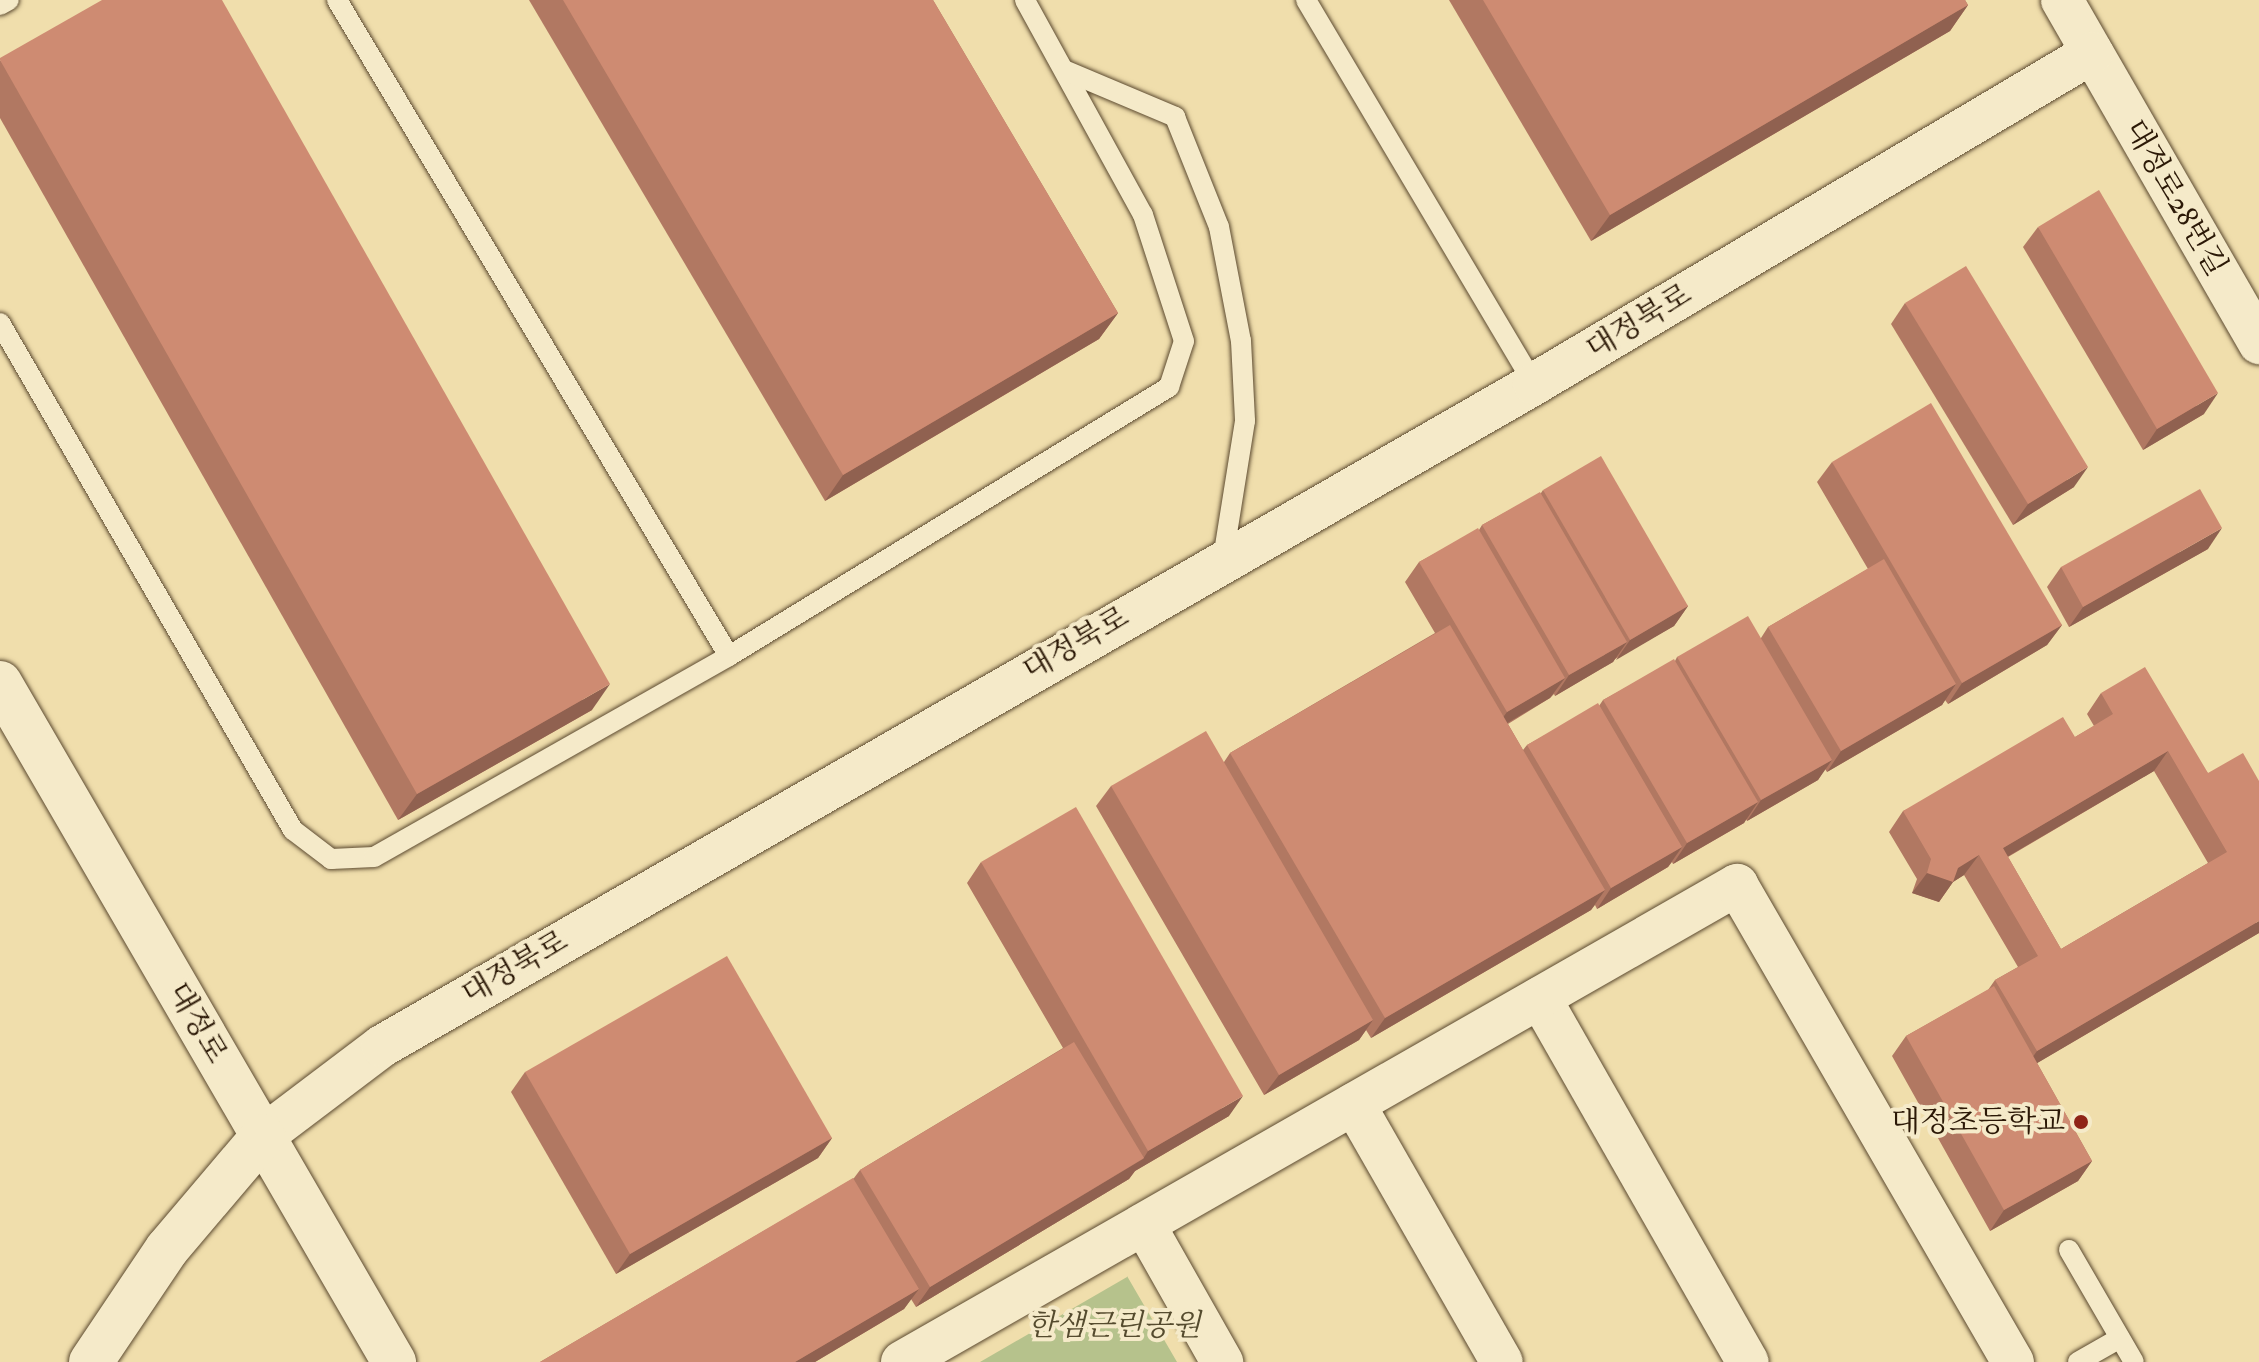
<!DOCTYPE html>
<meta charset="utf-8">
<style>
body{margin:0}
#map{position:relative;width:2259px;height:1362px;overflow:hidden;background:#f0deac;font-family:"IM FELL Double Pica","Noto Serif KR",serif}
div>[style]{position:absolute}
.green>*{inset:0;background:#b6c28c}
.roads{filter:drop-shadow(0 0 2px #5c4a30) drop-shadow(0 0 2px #5c4a30)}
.service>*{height:20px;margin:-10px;padding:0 10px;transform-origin:10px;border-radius:10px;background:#f5eac9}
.minor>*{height:42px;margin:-21px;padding:0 21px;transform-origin:21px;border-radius:21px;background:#f5eac9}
.tertiary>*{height:44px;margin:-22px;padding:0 22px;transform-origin:22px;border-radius:22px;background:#f5eac9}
.wall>*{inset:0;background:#b17862}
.shaded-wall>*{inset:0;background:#906150}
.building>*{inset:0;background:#ce8b72}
.dots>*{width:22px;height:22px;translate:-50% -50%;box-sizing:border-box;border:4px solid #f5eac9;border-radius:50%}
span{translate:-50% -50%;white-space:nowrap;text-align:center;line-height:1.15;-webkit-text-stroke:8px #f5eac9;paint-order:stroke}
.street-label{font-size:30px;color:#2b1806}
.poi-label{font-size:30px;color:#2b1806}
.right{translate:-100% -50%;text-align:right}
.park-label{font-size:30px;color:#554b2e;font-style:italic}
</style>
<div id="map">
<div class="green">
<i style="clip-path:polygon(1127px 1276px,1177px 1362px,980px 1362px,1127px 1277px)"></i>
</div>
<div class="roads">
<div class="service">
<i style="left:337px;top:0;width:764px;rotate:59.14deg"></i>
<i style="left:729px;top:656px;width:516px;rotate:-31.44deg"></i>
<i style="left:1169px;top:387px;width:48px;rotate:-71.9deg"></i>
<i style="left:1184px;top:341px;width:133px;rotate:-108deg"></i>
<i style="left:1143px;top:215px;width:245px;rotate:-118.8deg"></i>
<i style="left:1306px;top:0;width:447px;rotate:59.3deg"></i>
<i style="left:0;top:5px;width:10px;rotate:-29deg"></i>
<i style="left:1064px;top:70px;width:121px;rotate:22.9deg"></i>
<i style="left:1175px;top:117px;width:118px;rotate:68.2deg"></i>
<i style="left:1219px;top:227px;width:116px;rotate:79.1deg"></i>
<i style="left:1241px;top:341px;width:80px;rotate:87.1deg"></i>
<i style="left:1245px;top:421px;width:140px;rotate:99.1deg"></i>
<i style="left:0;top:323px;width:586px;rotate:59.98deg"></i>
<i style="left:293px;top:830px;width:48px;rotate:37.3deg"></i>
<i style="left:331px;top:859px;width:43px;rotate:-2.7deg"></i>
<i style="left:374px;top:857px;width:408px;rotate:-29.5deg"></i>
<i style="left:2069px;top:1250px;width:129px;rotate:59.9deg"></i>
<i style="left:2078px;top:1362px;width:48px;rotate:-29.7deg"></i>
</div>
<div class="minor">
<i style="left:2062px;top:0;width:396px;rotate:60.1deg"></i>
<i style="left:1540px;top:998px;width:419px;rotate:60.3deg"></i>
<i style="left:1354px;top:1104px;width:297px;rotate:60.2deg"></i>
<i style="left:263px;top:1136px;width:149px;rotate:-37.1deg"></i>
<i style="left:382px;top:1046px;width:1329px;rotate:-29.88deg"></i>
<i style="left:1534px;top:384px;width:649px;rotate:-30.68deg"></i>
<i style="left:1144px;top:1224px;width:159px;rotate:60.5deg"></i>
<i style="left:902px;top:1362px;width:962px;rotate:-29.74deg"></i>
<i style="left:1737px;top:885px;width:551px;rotate:59.95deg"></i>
</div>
<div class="tertiary">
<i style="left:0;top:683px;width:785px;rotate:59.87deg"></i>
<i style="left:91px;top:1362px;width:136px;rotate:-56.1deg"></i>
<i style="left:167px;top:1249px;width:148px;rotate:-49.7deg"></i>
</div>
</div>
<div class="wall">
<i style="clip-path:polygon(529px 0,933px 0,1118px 313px,1099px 339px,825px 501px)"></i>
<i style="clip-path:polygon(1449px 0,1965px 0,1968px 5px,1950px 31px,1591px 241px)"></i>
<i style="clip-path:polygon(0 60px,592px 710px,398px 820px,0 118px)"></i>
<i style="clip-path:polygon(2038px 227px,2204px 414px,2143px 450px,2023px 247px)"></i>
<i style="clip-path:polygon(1905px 303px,2074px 487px,2013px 525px,1891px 324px)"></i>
<i style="clip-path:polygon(1832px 462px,2062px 625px,2047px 645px,1948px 704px,1945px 700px,1942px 705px,1827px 772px,1825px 769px,1818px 780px,1747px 821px,1746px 819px,1744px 823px,1673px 864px,1672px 862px,1668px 867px,1597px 909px,1595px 905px,1591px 910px,1371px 1038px,1366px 1030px,1359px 1040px,1264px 1095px,1096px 806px,1111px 786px,1224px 762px,1230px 753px,1435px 633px,1405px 582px,1419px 562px,1479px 530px,1482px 525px,1541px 493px,1543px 490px,1688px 606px,1674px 626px,1615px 659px,1613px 662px,1555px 696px,1554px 694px,1550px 698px,1508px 724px,1523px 750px,1527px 745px,1599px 706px,1603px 700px,1675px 661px,1677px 657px,1761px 638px,1768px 627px,1868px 569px,1817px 482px)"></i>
<i style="clip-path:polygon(2208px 549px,2069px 627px,2047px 587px,2061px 567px)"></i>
<i style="clip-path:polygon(evenodd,2101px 693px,2208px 773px,2259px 933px,2037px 1063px,2092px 1161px,2078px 1181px,1990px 1231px,1892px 1056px,1906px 1036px,1988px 990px,1995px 980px,2018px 967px,1964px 875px,1953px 882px,1939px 902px,1912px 893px,1917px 879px,1889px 832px,1903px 811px,2075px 737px,2094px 726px,2087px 714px,2101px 693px,2154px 771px,2208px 863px,2061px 949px,2008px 857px,2154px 771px)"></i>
<i style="clip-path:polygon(981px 862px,1229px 1116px,1135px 1171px,1129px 1179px,916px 1307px,911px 1299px,904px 1309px,815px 1362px,540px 1362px,854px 1178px,860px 1170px,1063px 1048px,967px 883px)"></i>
<i style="clip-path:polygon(525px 1072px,832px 1138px,818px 1158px,616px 1274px,511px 1092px)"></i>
</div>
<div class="shaded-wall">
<i style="clip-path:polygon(1968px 5px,1950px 31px,1591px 241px,1610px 215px)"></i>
<i style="clip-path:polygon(1118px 313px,1099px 339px,825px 501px,843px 475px)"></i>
<i style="clip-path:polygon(2218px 393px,2204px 414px,2143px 450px,2157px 429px)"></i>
<i style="clip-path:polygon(2088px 467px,2074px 487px,2013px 525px,2028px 504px)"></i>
<i style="clip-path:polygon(2222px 528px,2208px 549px,2069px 627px,2083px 607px)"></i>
<i style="clip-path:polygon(1688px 606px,1674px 626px,1616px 660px,1630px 640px)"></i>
<i style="clip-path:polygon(2062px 625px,2047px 645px,1948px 704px,1962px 683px)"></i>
<i style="clip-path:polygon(1627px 642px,1613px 662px,1555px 696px,1569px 675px)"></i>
<i style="clip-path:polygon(1565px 678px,1550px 698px,1492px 732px,1507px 712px)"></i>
<i style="clip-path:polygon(610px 684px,592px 710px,398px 820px,417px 794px)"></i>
<i style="clip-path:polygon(1956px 684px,1942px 705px,1827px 772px,1841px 751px)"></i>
<i style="clip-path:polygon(2168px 751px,2154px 771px,1988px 868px,2003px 848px)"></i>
<i style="clip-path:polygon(1832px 760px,1818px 780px,1747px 821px,1761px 800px)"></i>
<i style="clip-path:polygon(1758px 802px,1744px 823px,1673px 864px,1687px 843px)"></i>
<i style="clip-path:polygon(1682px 847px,1668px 867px,1597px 909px,1611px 888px)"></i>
<i style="clip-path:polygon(1979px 855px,1964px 875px,1953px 882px,1939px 902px,1912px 893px,1927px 873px)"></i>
<i style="clip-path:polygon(1605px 890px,1591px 910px,1371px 1038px,1385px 1018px)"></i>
<i style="clip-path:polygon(2259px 921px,2259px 933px,2022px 1072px,2037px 1051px)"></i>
<i style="clip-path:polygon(1373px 1020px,1359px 1040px,1264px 1095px,1279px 1075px)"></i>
<i style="clip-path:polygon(1243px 1096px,1229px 1116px,1135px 1171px,1129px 1179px,916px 1307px,930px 1287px,1143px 1159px,1148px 1151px)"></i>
<i style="clip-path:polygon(832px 1138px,818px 1158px,616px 1274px,630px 1254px)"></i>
<i style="clip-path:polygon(2092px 1161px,2078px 1181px,1990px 1231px,2004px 1210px)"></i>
<i style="clip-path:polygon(919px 1289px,904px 1309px,815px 1362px,795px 1362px)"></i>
</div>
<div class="building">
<i style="clip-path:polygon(102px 0,222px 0,610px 684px,417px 794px,0 60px,0 58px)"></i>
<i style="clip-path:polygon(563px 0,933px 0,1118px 313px,843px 475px)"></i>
<i style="clip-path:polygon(1483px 0,1965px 0,1968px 5px,1610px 215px)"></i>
<i style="clip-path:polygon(2099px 190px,2218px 393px,2157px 429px,2038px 227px)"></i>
<i style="clip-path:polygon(1966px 266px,2088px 467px,2028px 504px,1905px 303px)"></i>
<i style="clip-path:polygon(1931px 403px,2062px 625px,1962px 683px,1832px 462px)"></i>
<i style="clip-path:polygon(1601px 456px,1688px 606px,1630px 640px,1543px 490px)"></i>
<i style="clip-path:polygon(2200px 489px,2222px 528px,2083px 607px,2061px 567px)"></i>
<i style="clip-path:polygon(1540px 492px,1627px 642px,1569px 675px,1482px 525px)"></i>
<i style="clip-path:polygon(1478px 528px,1565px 678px,1507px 712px,1419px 562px)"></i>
<i style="clip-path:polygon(1884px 559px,1956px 684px,1841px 751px,1768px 627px)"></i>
<i style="clip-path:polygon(1748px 616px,1832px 760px,1761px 800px,1677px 657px)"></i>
<i style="clip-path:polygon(1450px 625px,1605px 890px,1385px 1018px,1230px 753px)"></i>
<i style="clip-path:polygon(1674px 659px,1758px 802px,1687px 843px,1603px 700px)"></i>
<i style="clip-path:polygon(evenodd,2145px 667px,2208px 773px,2243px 753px,2259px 781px,2259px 921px,2037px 1051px,1995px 980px,2038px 956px,1979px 855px,1958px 868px,1953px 882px,1927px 873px,1931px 859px,1903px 811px,2063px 717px,2075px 737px,2113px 714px,2101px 693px,2145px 667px,2168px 751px,2227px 852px,2061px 949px,2003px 848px,2168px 751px)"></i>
<i style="clip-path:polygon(1598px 703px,1682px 847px,1611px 888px,1527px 745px)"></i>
<i style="clip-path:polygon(1206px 731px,1373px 1020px,1279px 1075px,1111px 786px)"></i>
<i style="clip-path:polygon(1076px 807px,1243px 1096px,1148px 1151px,981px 862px)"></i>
<i style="clip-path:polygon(727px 956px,832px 1138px,630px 1254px,525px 1072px)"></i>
<i style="clip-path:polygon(1994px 986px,2092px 1161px,2004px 1210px,1906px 1036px)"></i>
<i style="clip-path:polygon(1074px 1042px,1144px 1158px,930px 1287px,860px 1170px)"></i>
<i style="clip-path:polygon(853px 1178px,919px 1289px,795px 1362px,540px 1362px)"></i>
</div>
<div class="dots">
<i style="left:2081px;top:1122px;background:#8f2418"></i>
</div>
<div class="street-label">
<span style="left:2175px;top:198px;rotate:60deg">대정로28번길</span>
<span style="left:1639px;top:322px;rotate:-31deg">대정북로</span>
<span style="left:1076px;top:644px;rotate:-30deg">대정북로</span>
<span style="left:515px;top:968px;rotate:-30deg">대정북로</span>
<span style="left:197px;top:1023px;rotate:60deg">대정로</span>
</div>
<div class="poi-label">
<span class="right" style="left:2065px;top:1122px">대정초등학교</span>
</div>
<div class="park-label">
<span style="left:1114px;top:1326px">한샘근린공원</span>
</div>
</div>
